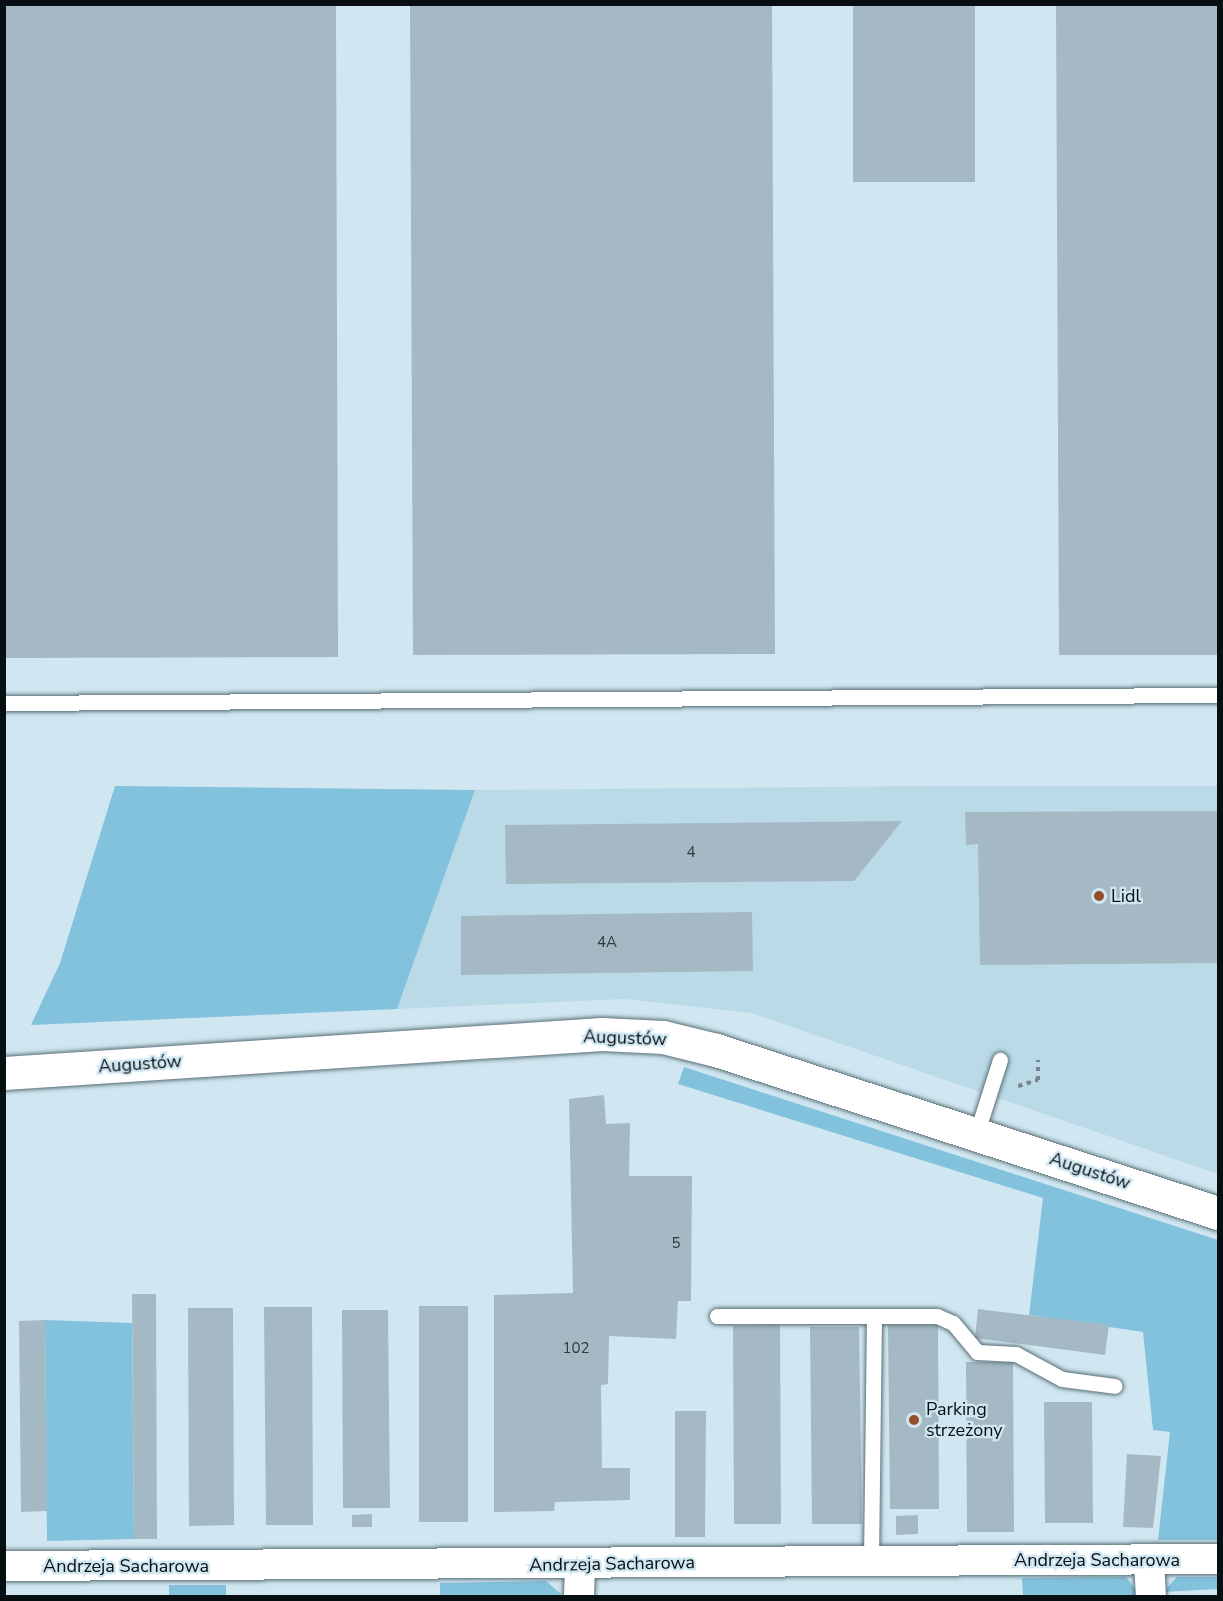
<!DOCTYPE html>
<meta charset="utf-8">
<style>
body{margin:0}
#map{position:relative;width:1223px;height:1601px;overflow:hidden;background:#d0e7f1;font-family:"Nunito Sans",sans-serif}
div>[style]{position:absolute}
.built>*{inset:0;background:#bbdae7}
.green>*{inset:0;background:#82c2dd}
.building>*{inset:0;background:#a4b9c3}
.path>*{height:4px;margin-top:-2px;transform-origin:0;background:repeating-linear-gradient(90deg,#76868c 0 4.5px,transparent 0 9px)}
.roads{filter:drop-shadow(0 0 2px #5a6e77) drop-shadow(0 0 2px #5a6e77)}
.lane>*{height:15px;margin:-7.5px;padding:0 7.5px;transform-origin:7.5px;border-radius:7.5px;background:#fff}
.street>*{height:30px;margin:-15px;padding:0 15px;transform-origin:15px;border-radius:15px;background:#fff}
.secondary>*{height:33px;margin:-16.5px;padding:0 16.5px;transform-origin:16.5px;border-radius:16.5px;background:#fff}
.dots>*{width:16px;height:16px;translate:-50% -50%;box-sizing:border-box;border:3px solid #d0e7f1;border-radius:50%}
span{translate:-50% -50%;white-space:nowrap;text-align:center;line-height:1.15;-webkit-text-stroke:4.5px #d0e7f1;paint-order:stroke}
.number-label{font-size:15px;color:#2f3a3e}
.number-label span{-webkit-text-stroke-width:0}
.poi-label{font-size:18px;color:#080f12}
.left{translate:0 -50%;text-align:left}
.street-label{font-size:18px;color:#080f12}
.frame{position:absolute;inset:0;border:6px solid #080f12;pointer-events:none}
</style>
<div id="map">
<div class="built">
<i style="clip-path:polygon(920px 786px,1218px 786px,1218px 1174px,751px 1013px,625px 999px,397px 1009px,475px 790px)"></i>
</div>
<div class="green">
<i style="clip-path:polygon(115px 786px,475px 790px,397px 1009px,31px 1025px,60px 963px)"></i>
<i style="clip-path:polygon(684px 1067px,1218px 1240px,1218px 1540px,1158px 1540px,1170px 1432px,1153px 1430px,1143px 1332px,1029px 1315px,1043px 1198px,678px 1084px)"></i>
<i style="clip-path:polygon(45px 1320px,132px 1323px,134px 1539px,47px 1541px)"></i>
<i style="clip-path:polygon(1126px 1577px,1140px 1595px,1023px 1596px,1022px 1578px)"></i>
<i style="clip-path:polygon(1177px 1577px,1218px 1577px,1218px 1589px,1163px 1592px)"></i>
<i style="clip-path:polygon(546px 1581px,563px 1596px,440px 1596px,440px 1583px)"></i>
<i style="clip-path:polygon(169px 1585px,226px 1585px,226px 1596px,169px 1596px)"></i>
</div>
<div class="building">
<i style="clip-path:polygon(4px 4px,336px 4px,338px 657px,4px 658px)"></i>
<i style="clip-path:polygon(410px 4px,772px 4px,775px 654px,413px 655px)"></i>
<i style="clip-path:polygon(853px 4px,975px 4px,975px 182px,853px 182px)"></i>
<i style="clip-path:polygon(1056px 4px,1218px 4px,1218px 655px,1059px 655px)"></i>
<i style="clip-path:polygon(1218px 811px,1218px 963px,980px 965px,978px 844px,966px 845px,965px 812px)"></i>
<i style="clip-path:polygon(902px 821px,854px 881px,506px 884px,505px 825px)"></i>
<i style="clip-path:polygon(752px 912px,753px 971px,461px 975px,461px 916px)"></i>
<i style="clip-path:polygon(604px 1095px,606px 1124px,630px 1123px,629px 1176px,692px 1176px,691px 1301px,678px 1301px,676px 1339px,609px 1336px,608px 1384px,601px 1385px,602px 1468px,630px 1468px,630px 1500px,555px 1502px,554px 1511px,494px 1512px,494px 1295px,573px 1293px,569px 1099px)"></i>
<i style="clip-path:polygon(132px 1294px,156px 1294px,157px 1539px,134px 1539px)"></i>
<i style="clip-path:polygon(419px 1306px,468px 1306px,468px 1522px,419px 1522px)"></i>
<i style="clip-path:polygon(264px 1307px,312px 1307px,313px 1525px,266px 1525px)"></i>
<i style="clip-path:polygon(188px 1308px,233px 1308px,234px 1525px,189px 1526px)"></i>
<i style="clip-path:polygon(978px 1309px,1109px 1325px,1105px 1355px,975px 1338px)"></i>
<i style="clip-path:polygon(342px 1310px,388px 1310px,390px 1508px,343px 1508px)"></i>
<i style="clip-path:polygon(45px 1320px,47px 1511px,21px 1512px,19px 1321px)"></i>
<i style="clip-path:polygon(780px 1325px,781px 1524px,734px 1524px,733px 1326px)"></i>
<i style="clip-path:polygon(888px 1325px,938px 1325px,939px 1509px,890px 1509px)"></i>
<i style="clip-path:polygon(810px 1327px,859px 1327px,862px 1524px,812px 1524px)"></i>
<i style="clip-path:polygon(966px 1362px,1013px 1362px,1014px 1532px,967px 1532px)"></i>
<i style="clip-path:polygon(1044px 1402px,1092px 1402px,1093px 1523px,1045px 1523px)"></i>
<i style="clip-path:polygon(675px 1411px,706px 1411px,705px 1537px,675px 1537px)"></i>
<i style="clip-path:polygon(1127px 1454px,1161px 1456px,1153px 1528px,1123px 1527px)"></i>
<i style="clip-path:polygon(372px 1514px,372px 1527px,352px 1527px,352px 1515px)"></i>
<i style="clip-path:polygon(918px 1515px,918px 1534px,896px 1535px,896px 1516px)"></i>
</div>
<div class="path">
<i style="left:1018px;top:1086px;width:21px;rotate:-17deg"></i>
<i style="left:1038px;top:1080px;width:20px;rotate:-90deg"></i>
</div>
<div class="roads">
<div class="lane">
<i style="left:4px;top:703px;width:1214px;rotate:-0.38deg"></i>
<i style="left:976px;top:1135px;width:79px;rotate:-72.3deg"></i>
<i style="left:717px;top:1316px;width:220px"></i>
<i style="left:937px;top:1316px;width:17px;rotate:24deg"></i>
<i style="left:953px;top:1323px;width:38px;rotate:50deg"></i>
<i style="left:977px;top:1352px;width:39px;rotate:3deg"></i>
<i style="left:1016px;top:1354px;width:52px;rotate:28.5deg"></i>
<i style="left:1062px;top:1379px;width:53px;rotate:7.5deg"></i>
<i style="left:871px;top:1561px;width:245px;rotate:-89.3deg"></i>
</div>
<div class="street">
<i style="left:1149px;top:1560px;width:36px;rotate:87deg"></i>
<i style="left:4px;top:1566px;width:1214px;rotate:-0.33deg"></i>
<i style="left:579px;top:1596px;width:31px;rotate:-88deg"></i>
</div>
<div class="secondary">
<i style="left:4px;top:1073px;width:599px;rotate:-3.73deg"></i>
<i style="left:602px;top:1034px;width:61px;rotate:2.8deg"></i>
<i style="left:663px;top:1037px;width:55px;rotate:13.8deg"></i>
<i style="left:716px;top:1050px;width:528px;rotate:17.99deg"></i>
</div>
</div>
<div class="dots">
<i style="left:1099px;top:896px;background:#954e29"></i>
<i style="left:914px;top:1420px;background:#954e29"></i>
</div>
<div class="number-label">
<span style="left:691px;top:853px">4</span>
<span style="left:607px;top:943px">4A</span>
<span style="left:676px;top:1244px">5</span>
<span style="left:576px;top:1349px">102</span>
</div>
<div class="poi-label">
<span class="left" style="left:1111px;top:896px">Lidl</span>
<span class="left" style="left:926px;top:1420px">Parking<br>strzeżony</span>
</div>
<div class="street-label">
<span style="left:625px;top:1038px;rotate:2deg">Augustów</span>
<span style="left:140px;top:1064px;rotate:-4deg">Augustów</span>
<span style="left:1090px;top:1171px;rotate:18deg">Augustów</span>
<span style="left:1097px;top:1560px">Andrzeja Sacharowa</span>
<span style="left:612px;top:1564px;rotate:-1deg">Andrzeja Sacharowa</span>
<span style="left:126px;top:1566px">Andrzeja Sacharowa</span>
</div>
<div class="frame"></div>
</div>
